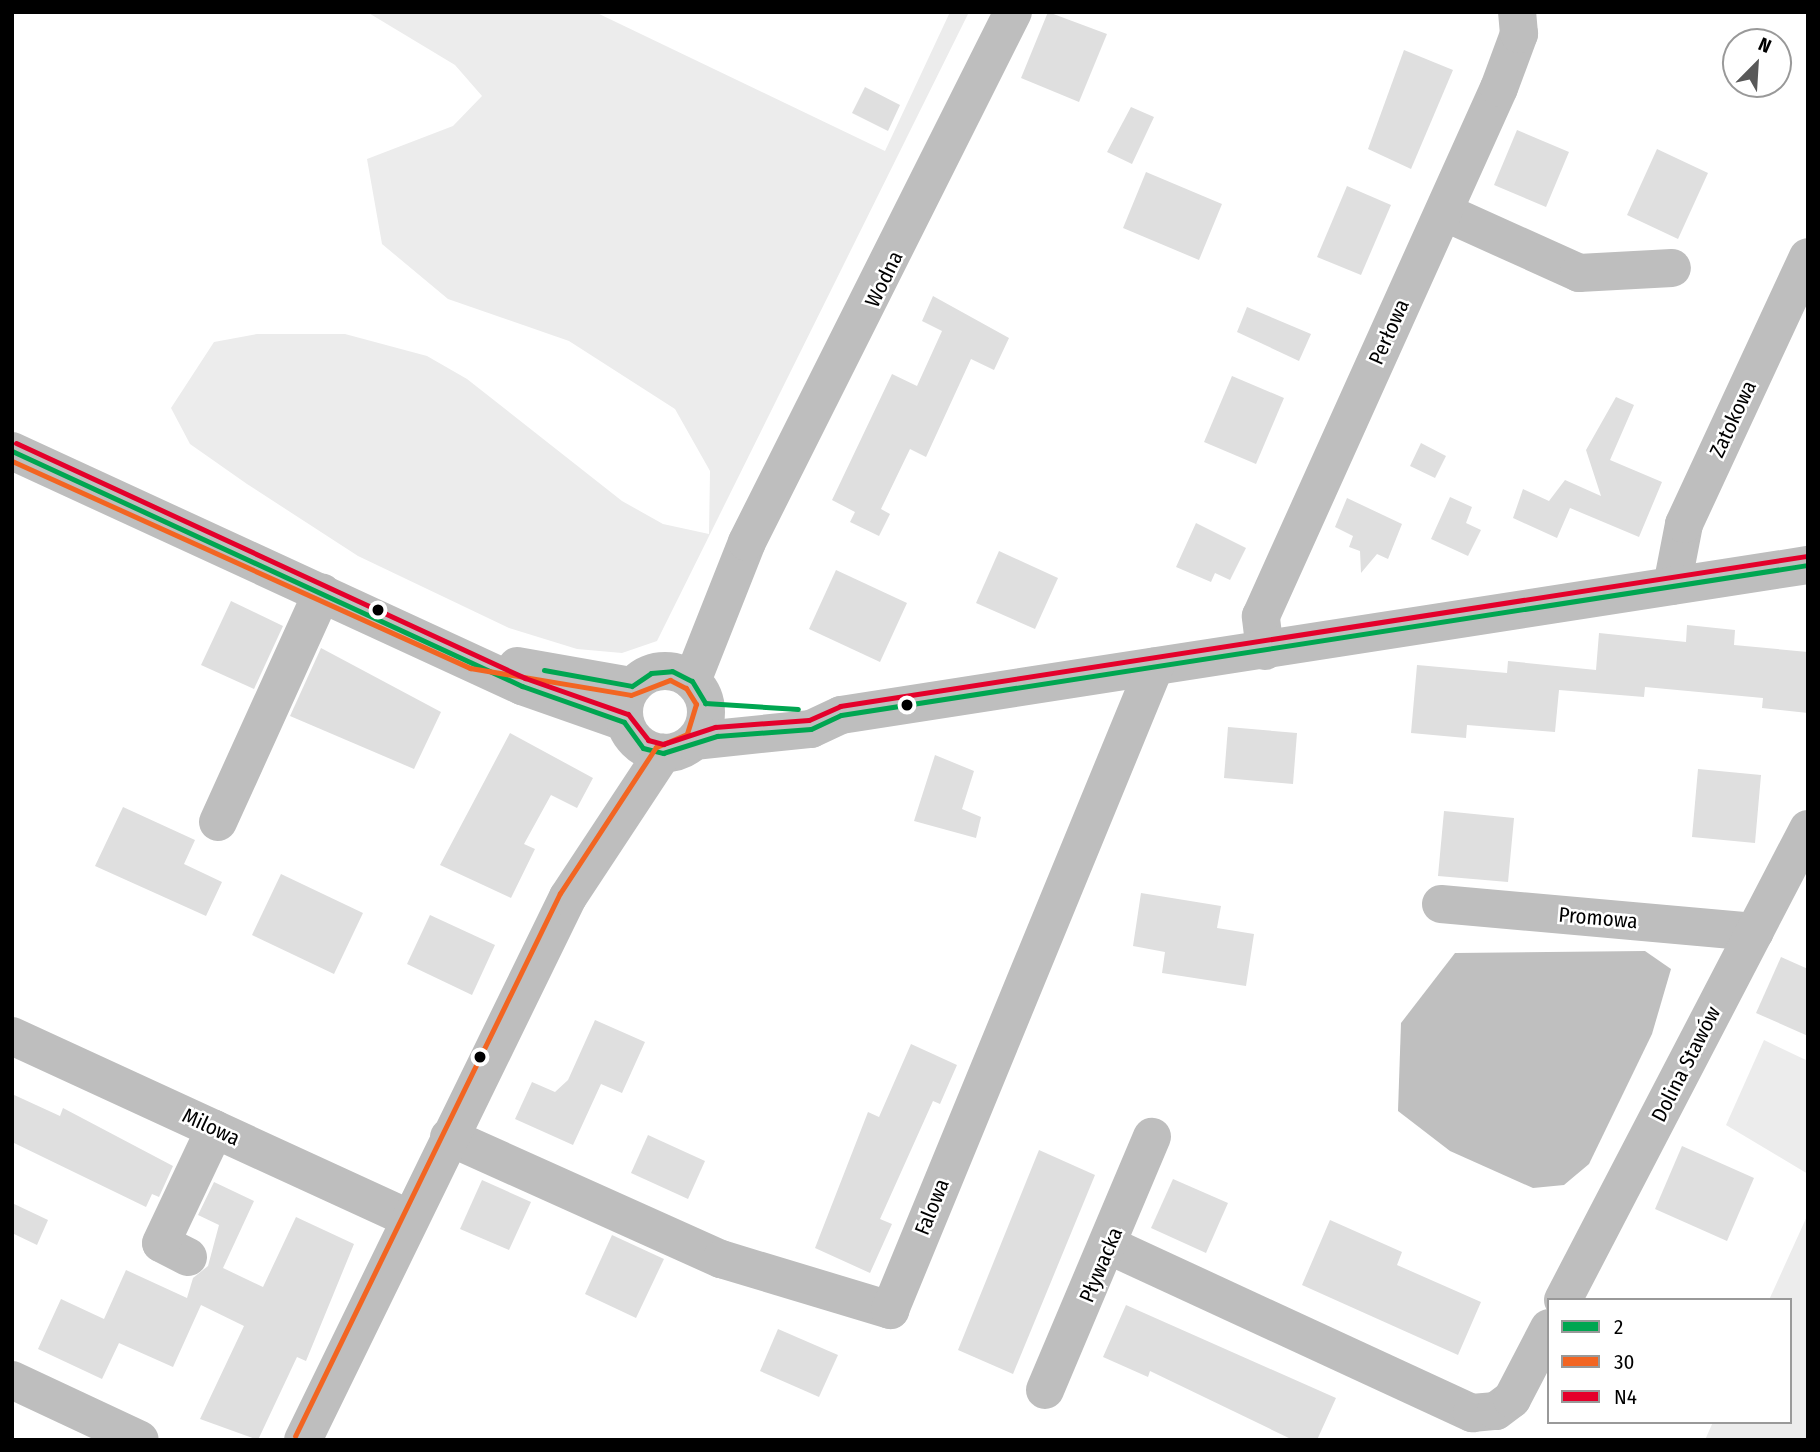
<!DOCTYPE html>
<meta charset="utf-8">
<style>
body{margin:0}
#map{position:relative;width:1820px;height:1452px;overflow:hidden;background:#fff;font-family:"Fira Sans Condensed",sans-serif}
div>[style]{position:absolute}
.green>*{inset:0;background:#ececec}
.water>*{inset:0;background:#bfbfbf}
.building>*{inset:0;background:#dfdfdf}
.minor>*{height:38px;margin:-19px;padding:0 19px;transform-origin:19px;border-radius:19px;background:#bebebe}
.minor>.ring{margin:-19px;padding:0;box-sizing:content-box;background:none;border:38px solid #bebebe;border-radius:50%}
.bus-1>*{height:5px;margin:-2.5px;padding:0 2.5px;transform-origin:2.5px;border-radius:2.5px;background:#00a651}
.bus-2>*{height:5px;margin:-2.5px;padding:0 2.5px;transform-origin:2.5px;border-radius:2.5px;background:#f26522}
.bus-3>*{height:5px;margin:-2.5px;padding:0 2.5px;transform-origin:2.5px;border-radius:2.5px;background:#e4002b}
.dots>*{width:19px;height:19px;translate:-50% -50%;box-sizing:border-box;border:4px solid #fff;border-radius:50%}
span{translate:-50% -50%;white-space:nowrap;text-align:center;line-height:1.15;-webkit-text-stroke:5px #fff;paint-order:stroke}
.street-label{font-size:21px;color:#000}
.frame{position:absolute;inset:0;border:14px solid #000;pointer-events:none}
.legend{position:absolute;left:1547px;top:1298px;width:245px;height:126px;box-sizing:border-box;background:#fff;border:2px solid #999;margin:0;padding:9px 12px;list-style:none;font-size:21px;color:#000}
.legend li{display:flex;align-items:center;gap:14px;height:35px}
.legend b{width:35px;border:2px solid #999}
.north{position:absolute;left:1722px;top:28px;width:70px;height:70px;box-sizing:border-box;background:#fff;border:2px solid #999;border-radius:50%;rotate:24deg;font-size:19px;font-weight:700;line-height:28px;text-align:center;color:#000}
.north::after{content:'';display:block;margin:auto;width:24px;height:32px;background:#595959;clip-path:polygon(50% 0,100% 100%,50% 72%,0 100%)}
</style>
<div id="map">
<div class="green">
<i style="clip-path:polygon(367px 12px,595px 12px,885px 151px,950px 12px,969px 12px,657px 641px,622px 653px,577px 649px,509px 628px,358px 556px,247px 484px,190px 444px,171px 408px,214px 342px,257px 334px,345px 334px,427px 356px,467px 379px,622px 501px,663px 524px,709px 534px,710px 471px,675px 409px,569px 341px,448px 299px,382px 244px,367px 159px,453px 126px,482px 96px,455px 65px)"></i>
<i style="clip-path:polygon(1764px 1040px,1808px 1061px,1808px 1174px,1726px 1125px)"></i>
<i style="clip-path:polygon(1808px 1214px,1808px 1440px,1705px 1440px,1713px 1422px,1790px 1422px,1790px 1300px,1769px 1300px)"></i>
</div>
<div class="water">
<i style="clip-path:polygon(1645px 951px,1671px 969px,1652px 1034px,1589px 1164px,1564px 1185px,1533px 1188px,1450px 1151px,1398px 1111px,1401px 1023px,1455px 953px)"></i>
</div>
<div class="building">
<i style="clip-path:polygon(1048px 12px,1107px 34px,1079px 102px,1021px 78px)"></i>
<i style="clip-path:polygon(1404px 50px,1453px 70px,1411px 169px,1368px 149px)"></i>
<i style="clip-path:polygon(865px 87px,900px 105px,888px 131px,852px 113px)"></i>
<i style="clip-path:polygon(1131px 107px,1154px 117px,1132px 164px,1107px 152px)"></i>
<i style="clip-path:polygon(1517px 130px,1569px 152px,1546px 207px,1494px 185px)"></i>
<i style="clip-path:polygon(1657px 149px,1708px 173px,1678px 239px,1627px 215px)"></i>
<i style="clip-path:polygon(1146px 172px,1222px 204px,1199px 260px,1123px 228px)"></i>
<i style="clip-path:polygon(1347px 186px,1391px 205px,1361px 275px,1317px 257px)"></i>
<i style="clip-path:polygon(933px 296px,1009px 338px,994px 370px,971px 359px,926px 457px,910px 449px,881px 509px,890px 514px,879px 536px,850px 522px,855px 512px,832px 500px,892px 374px,917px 386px,942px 331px,922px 321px)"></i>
<i style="clip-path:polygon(1247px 307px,1311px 334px,1299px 361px,1237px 332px)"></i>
<i style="clip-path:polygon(1232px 376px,1284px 398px,1256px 464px,1204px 442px)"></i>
<i style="clip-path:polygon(1616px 397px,1634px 405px,1610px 460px,1662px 482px,1639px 537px,1570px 508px,1557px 538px,1513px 518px,1523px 489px,1549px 501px,1565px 480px,1601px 496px,1586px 450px)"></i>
<i style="clip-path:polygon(1421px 443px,1446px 456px,1435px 478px,1410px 466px)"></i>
<i style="clip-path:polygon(1450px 497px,1472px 507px,1466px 523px,1481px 530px,1468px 556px,1431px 539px)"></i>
<i style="clip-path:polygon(1347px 498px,1402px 524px,1388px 559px,1377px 554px,1361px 573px,1360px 551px,1349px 547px,1353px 536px,1335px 527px)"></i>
<i style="clip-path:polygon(1196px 523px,1246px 548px,1230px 580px,1215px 573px,1211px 582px,1176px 567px)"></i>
<i style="clip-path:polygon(999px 551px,1058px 578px,1035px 629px,976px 603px)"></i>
<i style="clip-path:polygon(836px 570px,907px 603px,880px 662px,809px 629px)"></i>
<i style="clip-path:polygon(231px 601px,283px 626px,254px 689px,201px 665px)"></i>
<i style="clip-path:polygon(1687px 625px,1735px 630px,1734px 645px,1808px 652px,1808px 713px,1762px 708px,1763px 698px,1645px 687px,1644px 697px,1559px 690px,1555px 732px,1467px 725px,1466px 738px,1411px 733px,1417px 665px,1507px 673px,1508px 661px,1596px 670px,1599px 633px,1686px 642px)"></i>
<i style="clip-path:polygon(321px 648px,441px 712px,414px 769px,290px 716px)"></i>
<i style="clip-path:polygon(1228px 727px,1297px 733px,1293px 784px,1224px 778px)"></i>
<i style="clip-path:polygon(510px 733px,593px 778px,577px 808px,551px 795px,524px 844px,535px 849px,511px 898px,440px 865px)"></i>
<i style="clip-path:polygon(935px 755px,974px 771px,962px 809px,981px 817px,976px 838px,914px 821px)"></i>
<i style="clip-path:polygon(1698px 769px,1761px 775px,1755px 843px,1692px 837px)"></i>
<i style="clip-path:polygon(123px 807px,195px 840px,184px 864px,222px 882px,206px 916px,95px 866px)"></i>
<i style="clip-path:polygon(1444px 811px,1514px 818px,1508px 882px,1438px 876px)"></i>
<i style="clip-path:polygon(281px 874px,363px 913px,334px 974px,252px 935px)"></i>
<i style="clip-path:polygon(1141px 893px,1221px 906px,1217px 928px,1254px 934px,1246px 986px,1162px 973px,1165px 952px,1133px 946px)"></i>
<i style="clip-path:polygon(430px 915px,495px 945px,472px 995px,407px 964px)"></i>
<i style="clip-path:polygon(1781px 957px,1808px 969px,1808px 1036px,1756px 1013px)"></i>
<i style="clip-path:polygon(595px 1020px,645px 1042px,622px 1093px,601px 1084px,573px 1145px,515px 1119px,532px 1082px,555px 1092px,568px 1080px)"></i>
<i style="clip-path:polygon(911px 1044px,957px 1065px,940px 1104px,933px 1101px,880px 1219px,892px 1224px,870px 1273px,815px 1248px,868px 1112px,879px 1117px)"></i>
<i style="clip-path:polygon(12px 1094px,60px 1116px,63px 1108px,173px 1166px,159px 1197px,152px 1194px,146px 1207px,12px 1142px)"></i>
<i style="clip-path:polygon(648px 1135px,705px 1161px,688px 1199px,631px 1173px)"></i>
<i style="clip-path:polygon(1682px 1146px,1754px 1178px,1727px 1241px,1655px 1209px)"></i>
<i style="clip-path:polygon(1039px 1150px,1095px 1175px,1013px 1374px,958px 1350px)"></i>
<i style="clip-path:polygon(1173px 1179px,1228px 1203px,1206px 1253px,1151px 1228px)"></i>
<i style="clip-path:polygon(482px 1180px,531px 1202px,509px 1250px,460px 1229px)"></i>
<i style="clip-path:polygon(214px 1182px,254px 1201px,223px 1268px,263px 1287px,296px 1217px,354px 1244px,306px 1361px,297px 1357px,258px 1440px,200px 1419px,244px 1326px,201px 1305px,173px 1367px,119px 1343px,102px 1379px,38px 1349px,61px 1299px,104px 1319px,126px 1270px,187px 1298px,193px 1278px,208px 1266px,219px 1225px,198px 1215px)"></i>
<i style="clip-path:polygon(12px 1203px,48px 1220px,37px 1245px,12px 1233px)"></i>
<i style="clip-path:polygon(1330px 1220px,1402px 1252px,1397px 1265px,1481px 1302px,1458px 1355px,1302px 1285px)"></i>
<i style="clip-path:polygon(612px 1235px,664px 1259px,636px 1318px,585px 1294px)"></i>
<i style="clip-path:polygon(1126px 1305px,1336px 1398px,1317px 1440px,1293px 1440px,1150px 1371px,1148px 1377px,1103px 1357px)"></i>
<i style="clip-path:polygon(778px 1329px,838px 1355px,819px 1397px,760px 1371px)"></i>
</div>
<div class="minor">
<i style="left:1444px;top:212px;width:148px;rotate:24.3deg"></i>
<i style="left:1579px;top:273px;width:93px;rotate:-3.1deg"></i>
<i style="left:12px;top:451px;width:562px;rotate:24.74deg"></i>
<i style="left:522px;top:686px;width:108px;rotate:19.4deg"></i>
<i style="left:1672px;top:586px;width:63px;rotate:-79deg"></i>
<i style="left:1684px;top:524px;width:294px;rotate:-65.1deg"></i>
<i style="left:1265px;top:651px;width:35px;rotate:-97deg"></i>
<i style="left:1261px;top:616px;width:579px;rotate:-65.74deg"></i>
<i style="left:1499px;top:88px;width:58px;rotate:-69.7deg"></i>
<i style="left:1519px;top:34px;width:22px;rotate:-95deg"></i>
<i style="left:517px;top:666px;width:117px;rotate:9.9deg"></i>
<i class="ring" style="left:624px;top:671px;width:44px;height:44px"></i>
<i style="left:692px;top:681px;width:149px;rotate:-68.4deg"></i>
<i style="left:747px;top:542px;width:593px;rotate:-63.35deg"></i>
<i style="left:694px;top:741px;width:118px;rotate:-5.9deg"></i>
<i style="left:811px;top:729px;width:33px;rotate:-25deg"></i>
<i style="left:841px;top:715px;width:979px;rotate:-8.82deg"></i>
<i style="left:218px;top:822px;width:252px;rotate:-65.6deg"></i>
<i style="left:1441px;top:904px;width:315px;rotate:5.1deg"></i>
<i style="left:12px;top:1036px;width:437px;rotate:24.7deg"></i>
<i style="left:449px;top:1137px;width:298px;rotate:24.2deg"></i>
<i style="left:721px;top:1259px;width:177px;rotate:16.8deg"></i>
<i style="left:890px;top:1310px;width:696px;rotate:-67.63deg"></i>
<i style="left:1110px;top:1246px;width:399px;rotate:24.8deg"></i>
<i style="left:1472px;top:1413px;width:24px;rotate:-5deg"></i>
<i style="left:1496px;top:1411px;width:20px;rotate:-37deg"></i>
<i style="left:1512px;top:1399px;width:80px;rotate:-62.5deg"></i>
<i style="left:188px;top:1257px;width:30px;rotate:-153deg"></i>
<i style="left:161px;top:1243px;width:126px;rotate:-64.7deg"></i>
<i style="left:1563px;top:1300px;width:531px;rotate:-62.52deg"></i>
<i style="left:12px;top:1380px;width:141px;rotate:25.1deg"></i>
<i style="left:1045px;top:1390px;width:275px;rotate:-67.1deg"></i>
<i style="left:303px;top:1440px;width:604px;rotate:-63.99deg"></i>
<i style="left:568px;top:897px;width:173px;rotate:-56.6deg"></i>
</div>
<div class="bus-1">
<i style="left:12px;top:451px;width:562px;rotate:24.74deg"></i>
<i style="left:522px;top:686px;width:108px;rotate:19.4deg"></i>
<i style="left:624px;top:722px;width:32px;rotate:54deg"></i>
<i style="left:643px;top:748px;width:21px;rotate:14deg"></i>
<i style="left:663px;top:753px;width:57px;rotate:-17.5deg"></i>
<i style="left:717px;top:736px;width:94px;rotate:-4.3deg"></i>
<i style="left:811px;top:729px;width:33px;rotate:-25deg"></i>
<i style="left:841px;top:715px;width:979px;rotate:-8.82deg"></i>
<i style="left:544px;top:670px;width:89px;rotate:10.3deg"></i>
<i style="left:632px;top:686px;width:23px;rotate:-34deg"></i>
<i style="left:651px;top:673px;width:21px;rotate:-5deg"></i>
<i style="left:672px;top:671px;width:22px;rotate:27deg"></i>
<i style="left:692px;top:681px;width:26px;rotate:59deg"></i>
<i style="left:705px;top:703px;width:93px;rotate:3.7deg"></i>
</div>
<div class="bus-2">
<i style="left:12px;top:461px;width:503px;rotate:24.32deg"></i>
<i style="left:470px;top:668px;width:163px;rotate:9.5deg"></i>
<i style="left:631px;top:695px;width:42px;rotate:-21deg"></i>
<i style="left:670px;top:680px;width:18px;rotate:27deg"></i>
<i style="left:686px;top:688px;width:19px;rotate:58deg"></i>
<i style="left:696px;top:704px;width:31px;rotate:107deg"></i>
<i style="left:687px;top:734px;width:34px;rotate:157deg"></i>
<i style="left:656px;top:747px;width:175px;rotate:123.3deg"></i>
<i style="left:560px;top:893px;width:604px;rotate:116.01deg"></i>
</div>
<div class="bus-3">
<i style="left:16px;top:443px;width:561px;rotate:24.78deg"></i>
<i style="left:525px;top:678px;width:109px;rotate:19.3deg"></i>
<i style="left:628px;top:714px;width:33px;rotate:52deg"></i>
<i style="left:648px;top:740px;width:16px;rotate:15deg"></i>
<i style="left:663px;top:744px;width:55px;rotate:-18.1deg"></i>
<i style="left:715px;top:727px;width:94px;rotate:-4.3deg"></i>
<i style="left:809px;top:720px;width:34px;rotate:-24deg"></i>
<i style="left:840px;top:706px;width:979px;rotate:-8.82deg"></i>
</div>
<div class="dots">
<i style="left:378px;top:610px;background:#000"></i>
<i style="left:907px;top:705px;background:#000"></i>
<i style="left:480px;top:1057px;background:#000"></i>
</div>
<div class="street-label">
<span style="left:884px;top:279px;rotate:-64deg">Wodna</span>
<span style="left:1389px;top:332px;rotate:-66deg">Perłowa</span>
<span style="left:1733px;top:419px;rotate:-65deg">Zatokowa</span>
<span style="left:1598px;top:918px;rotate:5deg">Promowa</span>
<span style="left:1686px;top:1064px;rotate:-63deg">Dolina Stawów</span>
<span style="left:211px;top:1127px;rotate:25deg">Milowa</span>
<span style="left:932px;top:1207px;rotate:-68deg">Falowa</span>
<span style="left:1101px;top:1265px;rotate:-67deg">Pływacka</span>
</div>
<div class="frame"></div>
<ul class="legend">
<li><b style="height:9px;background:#00a651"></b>2</li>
<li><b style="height:9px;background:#f26522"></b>30</li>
<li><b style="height:9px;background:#e4002b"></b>N4</li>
</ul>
<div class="north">N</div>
</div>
